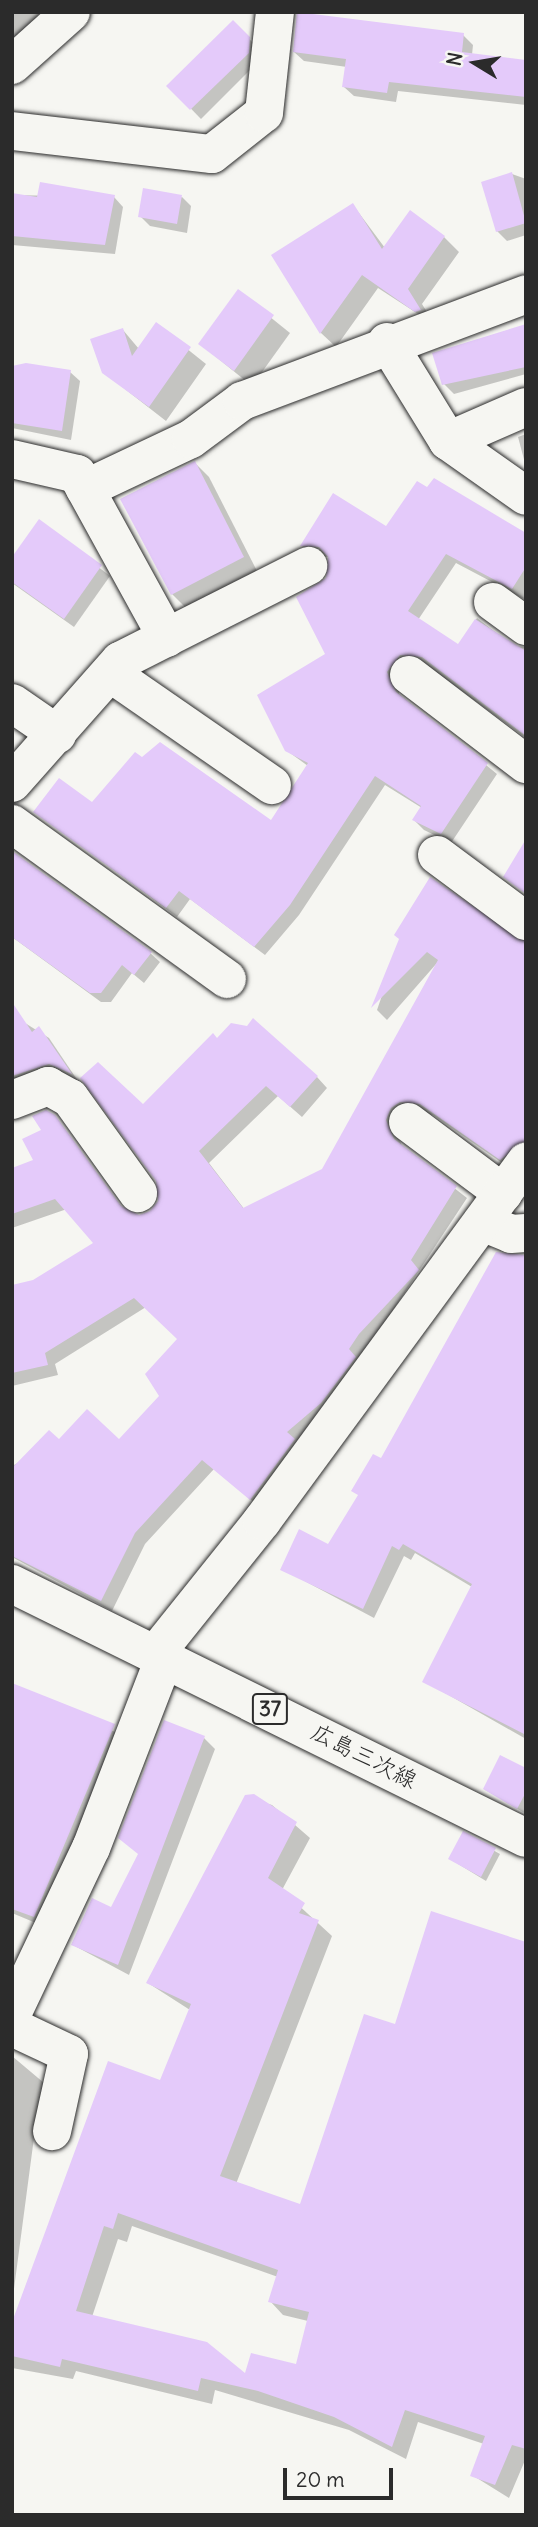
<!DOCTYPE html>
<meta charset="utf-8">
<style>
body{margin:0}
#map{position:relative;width:538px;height:2527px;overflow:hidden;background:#f6f6f2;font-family:Delius,"Klee One",sans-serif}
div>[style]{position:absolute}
.shadow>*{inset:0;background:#0003}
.building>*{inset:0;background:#e4cafa}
.roads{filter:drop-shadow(0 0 2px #2b2b2b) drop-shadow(0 0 2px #2b2b2b)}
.minor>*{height:38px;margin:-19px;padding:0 19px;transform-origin:19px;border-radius:19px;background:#f6f6f2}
.primary>*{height:38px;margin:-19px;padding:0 19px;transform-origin:19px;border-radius:19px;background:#f6f6f2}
span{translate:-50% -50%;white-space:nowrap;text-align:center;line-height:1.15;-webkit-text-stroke:5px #f6f6f2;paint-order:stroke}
.shield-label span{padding:2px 5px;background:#f6f6f2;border:2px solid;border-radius:5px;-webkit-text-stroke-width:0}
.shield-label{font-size:21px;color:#2b2b2b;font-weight:700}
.street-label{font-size:23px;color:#2b2b2b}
.frame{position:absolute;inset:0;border:14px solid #2b2b2b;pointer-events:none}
.north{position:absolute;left:440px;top:28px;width:70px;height:70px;-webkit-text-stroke:5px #f6f6f2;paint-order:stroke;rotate:281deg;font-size:19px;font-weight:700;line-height:28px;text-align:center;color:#2b2b2b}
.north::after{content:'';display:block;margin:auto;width:24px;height:32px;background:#2b2b2b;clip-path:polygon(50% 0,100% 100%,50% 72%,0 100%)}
.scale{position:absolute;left:283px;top:2468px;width:110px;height:32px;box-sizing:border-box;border:4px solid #2b2b2b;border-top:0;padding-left:9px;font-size:21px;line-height:24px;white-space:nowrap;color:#2b2b2b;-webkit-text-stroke:5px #f6f6f2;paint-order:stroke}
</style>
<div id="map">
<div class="shadow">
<i style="clip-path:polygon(12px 12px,58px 12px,12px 56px)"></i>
<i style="clip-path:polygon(233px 22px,259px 49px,258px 62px,201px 119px,169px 86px)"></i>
<i style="clip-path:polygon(463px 35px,473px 45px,472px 55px,526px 62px,526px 105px,398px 91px,396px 102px,354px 96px,344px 87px,347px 67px,304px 61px,294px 52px)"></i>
<i style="clip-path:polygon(512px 174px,526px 179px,526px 235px,507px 241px,497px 231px)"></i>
<i style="clip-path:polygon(12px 195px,114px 197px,123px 207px,115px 254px,12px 245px)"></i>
<i style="clip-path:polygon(182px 197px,191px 206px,187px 233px,150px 226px,140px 216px)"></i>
<i style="clip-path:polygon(353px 205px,385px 248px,444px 237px,459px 252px,422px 304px,435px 325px,378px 288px,336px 347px,321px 333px,273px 255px)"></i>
<i style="clip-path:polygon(238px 291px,290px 333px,252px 386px,200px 344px)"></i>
<i style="clip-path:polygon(156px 324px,206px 364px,166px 421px,103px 372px,123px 330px,139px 349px)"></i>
<i style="clip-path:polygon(526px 328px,526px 374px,454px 394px,444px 384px)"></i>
<i style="clip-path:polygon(12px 366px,70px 372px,80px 381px,71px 440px,12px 428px)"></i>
<i style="clip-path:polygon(526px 434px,526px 467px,518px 437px)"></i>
<i style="clip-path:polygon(195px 463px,209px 477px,257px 571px,186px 608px,172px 594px)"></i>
<i style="clip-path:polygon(40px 522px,110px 576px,74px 627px,12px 583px,12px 560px)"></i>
<i style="clip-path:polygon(387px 528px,526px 535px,526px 600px,456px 563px,418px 620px,459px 647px,477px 618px,513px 646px,526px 647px,526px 738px,422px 662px,401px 672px,399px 694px,497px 774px,451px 843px,424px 830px,414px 820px,422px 808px,385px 785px,299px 915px,265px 955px,190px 899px,177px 917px,36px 812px,92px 805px,271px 823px,308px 766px,286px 750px,327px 654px,329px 557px,312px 555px,302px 546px)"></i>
<i style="clip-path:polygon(12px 856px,150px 953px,160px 962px,144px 983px,132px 973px,111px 1002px,101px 1002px,12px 937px)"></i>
<i style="clip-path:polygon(401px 940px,526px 940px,526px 1156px,512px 1170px,433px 1115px,412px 1112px,396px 1132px,403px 1148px,467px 1198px,262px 1509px,214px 1469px,145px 1544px,112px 1611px,12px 1557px,12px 1466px,59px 1442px,120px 1441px,162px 1396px,179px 1339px,146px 1307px,55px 1364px,58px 1375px,12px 1386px,12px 1287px,34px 1282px,96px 1244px,67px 1209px,12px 1228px,12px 1170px,35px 1161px,57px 1123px,124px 1210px,139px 1217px,151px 1213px,160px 1202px,143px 1106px,217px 1040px,317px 1077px,327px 1088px,302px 1117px,278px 1096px,209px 1163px,245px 1210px,323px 1170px,437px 963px,387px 1020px,377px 1010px)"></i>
<i style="clip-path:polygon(25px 1023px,49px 1038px,78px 1081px,12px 1089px,12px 1032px)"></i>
<i style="clip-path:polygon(526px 1256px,526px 1739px,424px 1681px,472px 1587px,415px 1553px,411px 1560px,404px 1556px,374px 1618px,282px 1569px,329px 1546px)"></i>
<i style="clip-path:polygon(12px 1685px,124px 1736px,43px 1926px,12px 1913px)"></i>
<i style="clip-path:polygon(204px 1738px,215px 1749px,129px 1975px,73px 1945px,112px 1909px)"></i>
<i style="clip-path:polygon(526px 1770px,526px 1814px,485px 1789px)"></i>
<i style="clip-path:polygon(evenodd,246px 1797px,272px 1805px,310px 1838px,282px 1890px,332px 1936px,236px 2184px,301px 2206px,396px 2027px,526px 1943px,526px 2458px,509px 2498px,472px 2475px,484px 2444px,418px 2422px,406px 2459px,349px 2430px,215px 2390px,212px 2404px,76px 2371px,73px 2379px,12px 2368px,12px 2327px,161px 2083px,190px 2010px,148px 1983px,246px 1797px,132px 2226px,278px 2277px,270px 2301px,283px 2315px,308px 2321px,298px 2366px,245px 2376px,92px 2317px,118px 2239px,127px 2242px,132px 2226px)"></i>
<i style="clip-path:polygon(464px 1834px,500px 1854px,486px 1881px,450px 1859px)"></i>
<i style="clip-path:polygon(12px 2056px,50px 2088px,37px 2115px,12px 2304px)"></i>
</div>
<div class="building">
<i style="clip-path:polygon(297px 12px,464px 33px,462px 52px,526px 60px,526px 97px,389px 82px,387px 93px,342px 87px,346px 59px,293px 52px)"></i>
<i style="clip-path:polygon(233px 20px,250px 37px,249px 53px,190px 110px,166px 86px)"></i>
<i style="clip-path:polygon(512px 172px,526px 223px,496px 232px,481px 182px)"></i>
<i style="clip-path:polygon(40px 182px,115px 195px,105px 245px,12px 236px,12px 193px,37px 197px)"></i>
<i style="clip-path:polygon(143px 188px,182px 195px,177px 224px,138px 217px)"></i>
<i style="clip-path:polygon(353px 203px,382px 249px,410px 210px,445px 236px,408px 289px,421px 310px,415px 312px,362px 275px,320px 334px,271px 255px)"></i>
<i style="clip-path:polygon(238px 289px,274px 315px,234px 371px,198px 344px)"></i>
<i style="clip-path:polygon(156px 322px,191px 347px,149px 407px,102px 373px,90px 339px,123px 328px,132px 356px)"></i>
<i style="clip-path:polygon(526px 324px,526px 367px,442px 385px,432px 353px)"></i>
<i style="clip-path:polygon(26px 363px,71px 370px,62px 431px,12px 423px,12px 366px)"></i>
<i style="clip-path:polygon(195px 461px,244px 557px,171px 595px,120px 499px)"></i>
<i style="clip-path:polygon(434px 478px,526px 533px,526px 567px,512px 589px,446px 554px,408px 611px,458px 644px,475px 619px,526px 651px,526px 736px,422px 657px,400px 655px,387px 672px,396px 692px,488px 763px,441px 834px,412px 820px,421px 806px,375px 776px,290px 905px,254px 947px,179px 891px,166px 908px,33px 812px,59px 778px,92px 802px,135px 752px,142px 757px,160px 742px,271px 820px,308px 763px,285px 751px,257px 695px,325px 654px,296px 597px,326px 578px,328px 557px,319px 547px,300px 546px,333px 493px,386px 526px,417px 481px,427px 487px)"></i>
<i style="clip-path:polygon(39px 519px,102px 565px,64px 619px,12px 582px,12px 557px)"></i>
<i style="clip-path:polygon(526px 839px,526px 894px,503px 877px)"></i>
<i style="clip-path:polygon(12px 851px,152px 952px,134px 975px,122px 965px,101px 993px,90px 993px,12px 937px)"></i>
<i style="clip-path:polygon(430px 877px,526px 942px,526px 1141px,500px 1160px,420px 1104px,400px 1102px,391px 1108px,386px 1120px,394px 1139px,457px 1186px,411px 1260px,419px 1270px,359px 1334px,349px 1349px,356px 1357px,321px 1403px,287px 1432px,295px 1439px,250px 1500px,202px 1460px,135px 1533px,101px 1601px,12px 1556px,12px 1468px,49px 1430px,59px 1439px,87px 1409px,119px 1439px,159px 1396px,145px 1374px,177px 1339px,134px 1298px,45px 1353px,48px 1365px,12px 1373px,12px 1285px,33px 1280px,93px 1243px,55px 1199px,12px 1214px,12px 1168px,33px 1160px,22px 1139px,41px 1130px,32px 1116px,46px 1110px,55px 1115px,121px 1206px,139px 1215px,150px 1211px,158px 1201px,156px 1181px,80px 1078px,98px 1062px,143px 1104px,213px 1033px,217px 1038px,231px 1023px,247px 1026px,253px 1018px,318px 1076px,290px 1107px,266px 1086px,199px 1151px,243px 1208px,322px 1169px,438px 960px,427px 952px,371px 1008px,399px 939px,394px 935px)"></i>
<i style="clip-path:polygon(12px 1002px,32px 1032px,39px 1026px,72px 1074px,49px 1064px,12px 1076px)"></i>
<i style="clip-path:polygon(496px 1252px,526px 1255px,526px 1735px,422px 1682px,472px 1584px,403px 1544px,399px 1550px,392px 1546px,363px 1609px,280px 1570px,299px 1529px,328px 1544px,358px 1495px,351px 1491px,373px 1454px,381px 1458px)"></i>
<i style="clip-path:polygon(12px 1683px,115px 1724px,34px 1917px,12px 1909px)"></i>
<i style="clip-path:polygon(164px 1720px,205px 1736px,118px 1965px,71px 1945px,92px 1898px,111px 1907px,138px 1854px,118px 1838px)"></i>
<i style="clip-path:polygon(500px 1755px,526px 1768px,526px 1792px,517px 1809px,483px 1789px)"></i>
<i style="clip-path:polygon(evenodd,254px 1794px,297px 1822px,268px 1878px,305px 1903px,299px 1913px,319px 1920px,220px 2176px,300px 2204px,364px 2014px,395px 2024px,431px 1911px,526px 1942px,526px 2449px,512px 2445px,495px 2485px,470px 2476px,485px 2436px,405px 2410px,392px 2447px,334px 2417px,258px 2391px,201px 2378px,198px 2391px,62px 2359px,60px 2367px,12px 2356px,12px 2322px,108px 2061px,160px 2080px,191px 2004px,146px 1983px,245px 1795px,254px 1794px,118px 2213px,278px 2270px,268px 2302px,309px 2312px,296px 2364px,251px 2353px,245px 2373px,207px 2342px,76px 2311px,104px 2226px,113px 2229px,118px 2213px)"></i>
<i style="clip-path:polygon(463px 1831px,496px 1848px,481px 1877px,448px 1859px)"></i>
</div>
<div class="roads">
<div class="minor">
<i style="left:12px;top:65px;width:79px;rotate:-41.9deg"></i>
<i style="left:12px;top:131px;width:201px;rotate:6.6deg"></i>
<i style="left:212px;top:154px;width:66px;rotate:-38.3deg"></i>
<i style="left:264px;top:113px;width:102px;rotate:-83.8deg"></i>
<i style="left:387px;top:342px;width:116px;rotate:58.4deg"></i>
<i style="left:448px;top:441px;width:95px;rotate:35.2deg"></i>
<i style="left:448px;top:441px;width:85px;rotate:-23.6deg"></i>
<i style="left:12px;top:459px;width:67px;rotate:13deg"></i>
<i style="left:77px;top:474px;width:187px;rotate:61.2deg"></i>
<i style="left:85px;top:489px;width:117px;rotate:-25.3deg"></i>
<i style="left:191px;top:439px;width:64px;rotate:-36.7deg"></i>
<i style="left:242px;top:401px;width:303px;rotate:-20.6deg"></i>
<i style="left:493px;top:602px;width:41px;rotate:36deg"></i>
<i style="left:110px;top:673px;width:197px;rotate:34.7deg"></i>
<i style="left:409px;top:675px;width:147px;rotate:37.3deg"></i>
<i style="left:12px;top:703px;width:55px;rotate:34.6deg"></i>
<i style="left:12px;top:783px;width:163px;rotate:-48.5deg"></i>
<i style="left:120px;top:661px;width:211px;rotate:-26.8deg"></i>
<i style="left:12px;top:824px;width:265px;rotate:35.8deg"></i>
<i style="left:437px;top:855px;width:111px;rotate:36.6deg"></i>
<i style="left:12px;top:1100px;width:39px;rotate:-21deg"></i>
<i style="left:48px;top:1086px;width:25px;rotate:29deg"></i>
<i style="left:70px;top:1098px;width:117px;rotate:54.4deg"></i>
<i style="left:408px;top:1122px;width:119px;rotate:36.8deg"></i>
<i style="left:482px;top:1222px;width:31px;rotate:22deg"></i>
<i style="left:511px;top:1234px;width:15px;rotate:-4deg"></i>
<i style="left:157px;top:1652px;width:168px;rotate:-51.3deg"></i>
<i style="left:262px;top:1521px;width:446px;rotate:-53.7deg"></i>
<i style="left:12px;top:2014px;width:184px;rotate:-64.6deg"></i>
<i style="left:91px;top:1848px;width:206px;rotate:-68.9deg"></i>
<i style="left:12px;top:2027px;width:63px;rotate:25.3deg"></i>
<i style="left:69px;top:2054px;width:79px;rotate:102.4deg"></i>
</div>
<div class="primary">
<i style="left:12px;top:1584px;width:573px;rotate:26.3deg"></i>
</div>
</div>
<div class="shield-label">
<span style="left:270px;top:1709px">37</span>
</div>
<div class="street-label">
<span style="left:364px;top:1756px;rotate:27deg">広島三次線</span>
</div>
<div class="frame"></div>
<div class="north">N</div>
<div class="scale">20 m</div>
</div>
